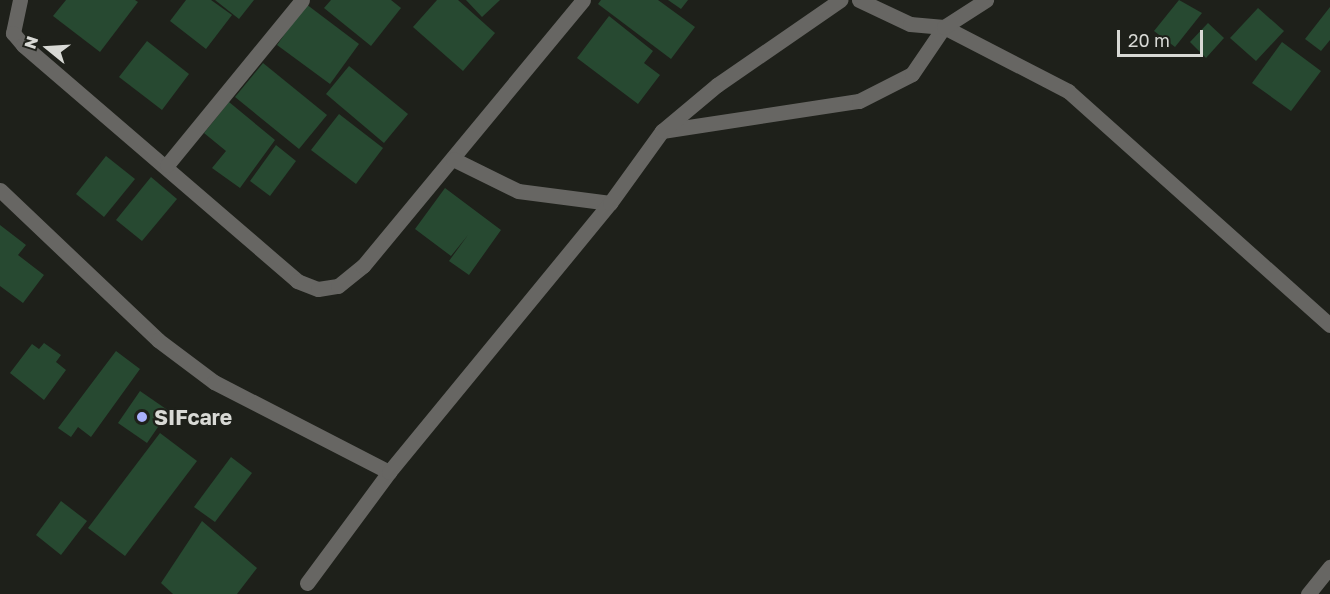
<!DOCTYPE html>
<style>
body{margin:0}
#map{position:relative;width:1330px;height:594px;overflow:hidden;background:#1e201a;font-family:"Golos Text",sans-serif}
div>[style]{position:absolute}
.building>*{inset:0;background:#274931}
.minor>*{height:15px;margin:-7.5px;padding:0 7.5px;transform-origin:7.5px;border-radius:7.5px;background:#676663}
.dots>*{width:16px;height:16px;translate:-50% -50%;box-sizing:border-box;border:3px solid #1e201a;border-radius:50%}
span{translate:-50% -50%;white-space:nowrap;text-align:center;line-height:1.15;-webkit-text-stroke:4.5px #1e201a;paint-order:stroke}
.poi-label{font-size:21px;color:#d8d9d5;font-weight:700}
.left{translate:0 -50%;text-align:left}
.north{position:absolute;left:18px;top:18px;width:60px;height:60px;-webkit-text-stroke:4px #1e201a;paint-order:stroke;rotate:288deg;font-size:16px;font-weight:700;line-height:24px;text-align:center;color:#d8d9d5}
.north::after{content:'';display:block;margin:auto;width:21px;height:27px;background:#d8d9d5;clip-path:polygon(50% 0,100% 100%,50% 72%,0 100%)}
.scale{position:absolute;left:1117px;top:30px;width:86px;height:27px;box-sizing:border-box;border:3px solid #d8d9d5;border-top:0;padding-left:8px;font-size:18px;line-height:21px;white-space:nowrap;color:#d8d9d5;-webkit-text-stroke:4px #1e201a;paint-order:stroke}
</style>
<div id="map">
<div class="building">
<i style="clip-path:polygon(66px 0,135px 0,138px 2px,100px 52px,53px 16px)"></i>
<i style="clip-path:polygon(186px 0,211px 0,232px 15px,206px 49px,170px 21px)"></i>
<i style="clip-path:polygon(215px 0,254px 0,239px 19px)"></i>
<i style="clip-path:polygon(331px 0,391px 0,401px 8px,371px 46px,324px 8px)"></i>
<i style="clip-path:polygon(437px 0,458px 0,495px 33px,463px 71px,413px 27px)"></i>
<i style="clip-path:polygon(466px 0,500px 0,482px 17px)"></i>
<i style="clip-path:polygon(601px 0,658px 0,695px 27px,671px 59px,598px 4px)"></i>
<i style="clip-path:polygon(668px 0,688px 0,681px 9px)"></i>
<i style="clip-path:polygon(1179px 0,1202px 13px,1175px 47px,1154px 31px)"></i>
<i style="clip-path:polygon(306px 4px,359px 44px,330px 84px,277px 45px)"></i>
<i style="clip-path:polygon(1330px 7px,1330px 40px,1321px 51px,1305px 39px)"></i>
<i style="clip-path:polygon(1258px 8px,1284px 31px,1256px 61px,1230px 38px)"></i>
<i style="clip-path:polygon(609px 16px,653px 51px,644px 63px,660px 75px,638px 104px,577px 58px)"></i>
<i style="clip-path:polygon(1208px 23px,1224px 38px,1206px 58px,1190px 42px)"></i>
<i style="clip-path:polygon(147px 41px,189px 74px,162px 110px,119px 77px)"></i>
<i style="clip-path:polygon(1282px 42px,1321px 71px,1291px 111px,1252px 83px)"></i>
<i style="clip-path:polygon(263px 63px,327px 115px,299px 149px,235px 97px)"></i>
<i style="clip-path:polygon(349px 66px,408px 114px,384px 143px,326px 94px)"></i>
<i style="clip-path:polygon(229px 102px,275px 140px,240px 188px,212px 168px,226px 151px,204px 133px)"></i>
<i style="clip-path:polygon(339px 114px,383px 148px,356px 184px,311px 150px)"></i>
<i style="clip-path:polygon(276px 145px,296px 161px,270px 196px,250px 181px)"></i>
<i style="clip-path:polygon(106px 156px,135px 179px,104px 217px,76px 194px)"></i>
<i style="clip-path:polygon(151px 177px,177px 199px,142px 241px,116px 220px)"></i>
<i style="clip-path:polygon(445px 188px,501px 230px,469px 275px,449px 261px,468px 235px,451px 256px,415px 229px)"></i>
<i style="clip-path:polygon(0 225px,26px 245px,18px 255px,44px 275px,23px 303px,0 286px)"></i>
<i style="clip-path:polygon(44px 343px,61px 355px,56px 362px,66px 370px,44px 400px,10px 373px,32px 344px,39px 349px)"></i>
<i style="clip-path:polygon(116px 351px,140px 369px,91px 437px,78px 427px,71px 437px,58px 428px)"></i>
<i style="clip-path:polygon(140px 391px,169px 411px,147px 443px,118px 423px)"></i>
<i style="clip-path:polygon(160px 433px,197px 461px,125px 556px,88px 528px)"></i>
<i style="clip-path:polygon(231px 457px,252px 473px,215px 522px,194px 507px)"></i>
<i style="clip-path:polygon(61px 501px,87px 521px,61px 555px,36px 535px)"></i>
<i style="clip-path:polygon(202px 521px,257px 568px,237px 594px,173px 594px,161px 583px)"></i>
</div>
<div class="minor">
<i style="left:20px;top:0;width:34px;rotate:102deg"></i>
<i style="left:13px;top:33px;width:16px;rotate:50deg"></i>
<i style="left:23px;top:45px;width:362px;rotate:40.7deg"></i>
<i style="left:297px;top:281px;width:22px;rotate:21deg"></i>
<i style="left:318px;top:289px;width:20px;rotate:-9deg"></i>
<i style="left:338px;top:286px;width:32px;rotate:-39deg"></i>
<i style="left:363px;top:266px;width:345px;rotate:-50.4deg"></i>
<i style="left:859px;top:0;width:56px;rotate:25.2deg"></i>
<i style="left:910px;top:24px;width:34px;rotate:5deg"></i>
<i style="left:944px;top:27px;width:140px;rotate:27.3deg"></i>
<i style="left:1068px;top:91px;width:351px;rotate:41.8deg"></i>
<i style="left:662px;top:131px;width:199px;rotate:-8.7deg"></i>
<i style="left:859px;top:101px;width:59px;rotate:-27deg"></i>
<i style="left:912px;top:74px;width:57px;rotate:-55.8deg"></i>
<i style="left:944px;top:27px;width:50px;rotate:-32.7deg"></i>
<i style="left:453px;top:159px;width:72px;rotate:26.2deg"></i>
<i style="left:518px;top:191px;width:93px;rotate:7.4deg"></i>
<i style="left:167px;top:165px;width:213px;rotate:-50.7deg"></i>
<i style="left:0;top:190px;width:218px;rotate:43.5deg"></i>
<i style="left:158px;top:340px;width:70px;rotate:36.9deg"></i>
<i style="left:214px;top:382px;width:197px;rotate:27.2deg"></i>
<i style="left:307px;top:583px;width:138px;rotate:-53.5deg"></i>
<i style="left:389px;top:472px;width:348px;rotate:-50.6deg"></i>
<i style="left:610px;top:203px;width:89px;rotate:-54.2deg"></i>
<i style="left:662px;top:131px;width:72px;rotate:-39.9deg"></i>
<i style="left:717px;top:85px;width:150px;rotate:-34.6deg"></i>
<i style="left:1308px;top:594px;width:35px;rotate:-51deg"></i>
</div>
<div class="dots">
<i style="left:142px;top:417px;background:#a9b0fc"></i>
</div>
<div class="poi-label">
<span class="left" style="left:154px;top:417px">SIFcare</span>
</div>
<div class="north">N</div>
<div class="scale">20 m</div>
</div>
